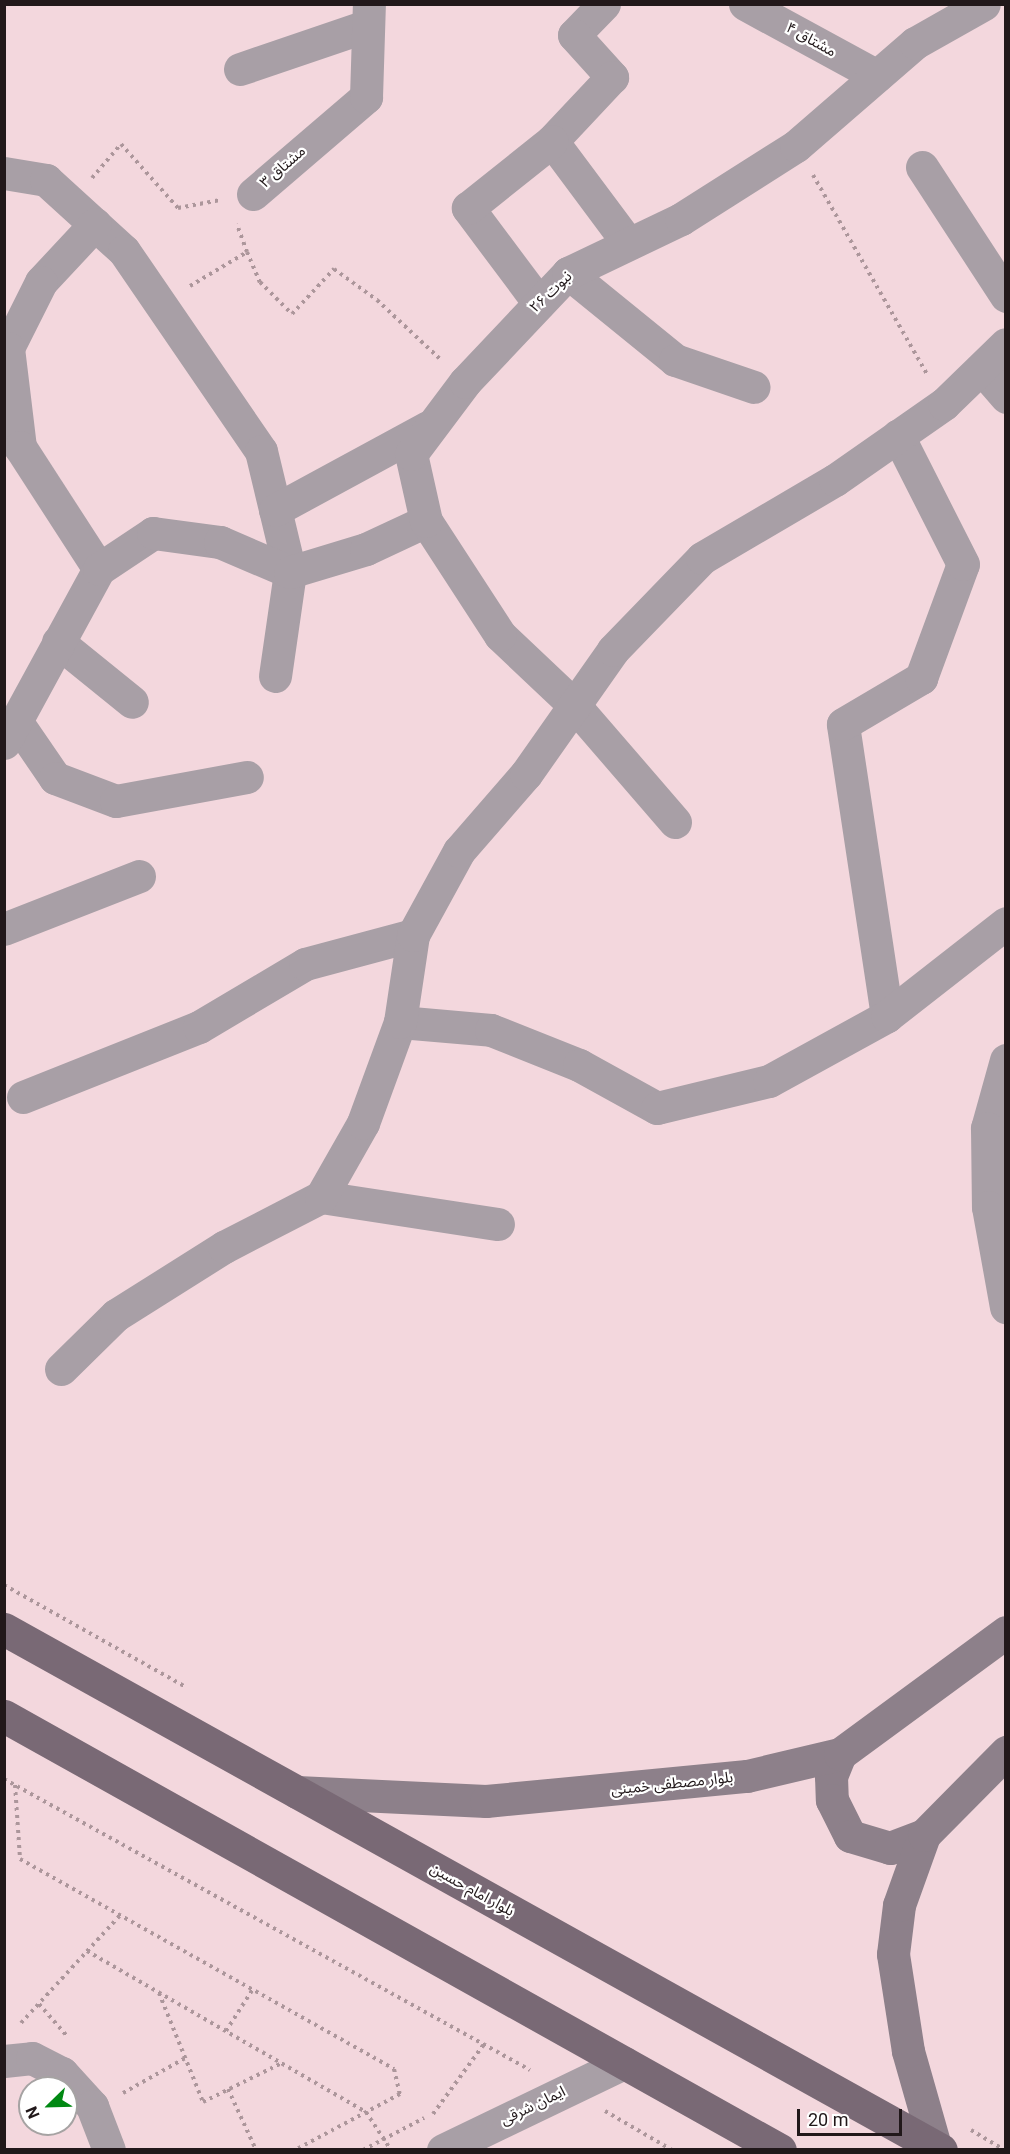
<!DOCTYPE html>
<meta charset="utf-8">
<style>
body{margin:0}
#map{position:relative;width:1010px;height:2154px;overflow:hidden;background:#f3d7dd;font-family:Roboto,"Noto Sans Arabic",sans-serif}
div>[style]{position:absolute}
.path>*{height:4px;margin-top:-2px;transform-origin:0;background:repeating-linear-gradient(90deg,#ac969b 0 3px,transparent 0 7.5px)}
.street>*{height:33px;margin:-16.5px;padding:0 16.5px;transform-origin:16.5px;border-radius:16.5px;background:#a89fa6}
.secondary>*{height:33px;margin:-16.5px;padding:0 16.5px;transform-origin:16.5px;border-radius:16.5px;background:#8d808a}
.primary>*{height:33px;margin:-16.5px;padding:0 16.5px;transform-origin:16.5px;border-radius:16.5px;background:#796975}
span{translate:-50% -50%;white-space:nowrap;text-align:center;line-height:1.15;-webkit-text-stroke:4.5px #fff;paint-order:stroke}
.street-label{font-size:15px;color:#21181a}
.frame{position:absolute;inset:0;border:6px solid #21181a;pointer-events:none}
.north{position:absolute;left:18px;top:2076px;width:60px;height:60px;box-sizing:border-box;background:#fff;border:2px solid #a6a3a3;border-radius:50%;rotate:247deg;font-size:16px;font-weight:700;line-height:24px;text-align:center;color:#21181a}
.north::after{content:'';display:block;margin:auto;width:21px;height:27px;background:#018913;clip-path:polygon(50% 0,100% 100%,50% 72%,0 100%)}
.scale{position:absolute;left:797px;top:2109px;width:105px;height:27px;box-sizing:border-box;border:3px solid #21181a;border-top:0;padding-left:8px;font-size:18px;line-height:21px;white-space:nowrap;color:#21181a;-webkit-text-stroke:4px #fff;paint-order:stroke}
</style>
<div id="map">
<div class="path">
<i style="left:813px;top:175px;width:229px;rotate:60.2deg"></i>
<i style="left:92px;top:178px;width:45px;rotate:-49.5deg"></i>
<i style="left:121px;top:144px;width:86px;rotate:48.3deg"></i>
<i style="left:178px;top:208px;width:43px;rotate:-10.8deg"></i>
<i style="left:247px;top:252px;width:33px;rotate:67deg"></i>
<i style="left:260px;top:282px;width:45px;rotate:45deg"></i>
<i style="left:292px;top:314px;width:62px;rotate:-47deg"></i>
<i style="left:334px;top:269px;width:53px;rotate:35.8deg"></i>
<i style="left:377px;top:300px;width:86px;rotate:43.1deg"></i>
<i style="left:190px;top:286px;width:66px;rotate:-30.8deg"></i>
<i style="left:247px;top:252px;width:30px;rotate:-110deg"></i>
<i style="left:4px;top:1585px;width:209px;rotate:29.3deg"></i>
<i style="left:4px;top:1779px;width:601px;rotate:28.95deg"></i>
<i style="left:15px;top:1785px;width:74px;rotate:86.1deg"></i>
<i style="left:20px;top:1859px;width:429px;rotate:29.3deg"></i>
<i style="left:394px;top:2069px;width:26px;rotate:77deg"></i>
<i style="left:400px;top:2094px;width:119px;rotate:151.9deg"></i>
<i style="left:87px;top:1951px;width:322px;rotate:30deg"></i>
<i style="left:366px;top:2112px;width:45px;rotate:56.7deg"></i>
<i style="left:159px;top:1993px;width:118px;rotate:68deg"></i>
<i style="left:203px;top:2102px;width:88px;rotate:-26.3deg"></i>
<i style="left:39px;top:2004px;width:41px;rotate:48.9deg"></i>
<i style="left:21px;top:2023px;width:149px;rotate:-47.4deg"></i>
<i style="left:226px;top:2031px;width:50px;rotate:-57.3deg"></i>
<i style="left:228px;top:2089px;width:67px;rotate:65.3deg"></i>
<i style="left:123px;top:2093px;width:71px;rotate:-29.4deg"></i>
<i style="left:605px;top:2111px;width:78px;rotate:30.2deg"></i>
<i style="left:433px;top:2114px;width:87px;rotate:-53.9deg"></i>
<i style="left:971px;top:2130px;width:39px;rotate:31deg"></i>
<i style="left:363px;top:2150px;width:69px;rotate:-27.7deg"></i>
</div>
<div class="street">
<i style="left:604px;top:4px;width:43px;rotate:134.1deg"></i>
<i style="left:574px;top:35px;width:57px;rotate:47.9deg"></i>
<i style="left:612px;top:77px;width:88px;rotate:133.2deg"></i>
<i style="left:552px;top:141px;width:127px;rotate:53.3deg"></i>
<i style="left:745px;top:4px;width:150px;rotate:28.6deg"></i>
<i style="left:240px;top:69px;width:133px;rotate:-18.8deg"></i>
<i style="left:922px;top:167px;width:154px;rotate:56.9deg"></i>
<i style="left:4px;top:173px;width:43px;rotate:9.5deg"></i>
<i style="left:46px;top:180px;width:105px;rotate:42.3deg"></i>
<i style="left:124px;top:251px;width:242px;rotate:55.6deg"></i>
<i style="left:261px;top:451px;width:124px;rotate:76.5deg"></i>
<i style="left:290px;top:572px;width:105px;rotate:98.2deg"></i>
<i style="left:253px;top:194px;width:149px;rotate:-40.6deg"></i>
<i style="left:366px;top:97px;width:93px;rotate:-88.2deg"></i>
<i style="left:95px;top:224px;width:79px;rotate:133deg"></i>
<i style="left:41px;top:282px;width:74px;rotate:116.6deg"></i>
<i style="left:8px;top:348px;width:100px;rotate:83.1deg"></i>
<i style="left:20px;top:447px;width:145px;rotate:57.1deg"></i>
<i style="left:568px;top:273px;width:138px;rotate:39.1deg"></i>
<i style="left:675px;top:360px;width:83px;rotate:18.9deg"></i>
<i style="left:539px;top:303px;width:119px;rotate:-126.8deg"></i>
<i style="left:468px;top:208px;width:107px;rotate:-38.6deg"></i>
<i style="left:982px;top:369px;width:37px;rotate:49deg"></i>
<i style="left:275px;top:510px;width:174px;rotate:-28.5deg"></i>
<i style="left:58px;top:642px;width:95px;rotate:39deg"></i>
<i style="left:16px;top:721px;width:69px;rotate:55.6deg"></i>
<i style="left:55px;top:778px;width:65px;rotate:20.7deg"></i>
<i style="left:116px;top:801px;width:133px;rotate:-10.4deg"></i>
<i style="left:4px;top:743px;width:198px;rotate:-61.4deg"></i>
<i style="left:99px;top:569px;width:65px;rotate:-33.7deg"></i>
<i style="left:153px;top:533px;width:68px;rotate:7.7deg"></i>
<i style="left:220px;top:542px;width:76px;rotate:23.2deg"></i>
<i style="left:290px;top:572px;width:79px;rotate:-16.8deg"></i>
<i style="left:366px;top:549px;width:66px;rotate:-25deg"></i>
<i style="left:675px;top:822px;width:153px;rotate:-130.8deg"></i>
<i style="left:575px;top:706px;width:103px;rotate:-136.6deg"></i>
<i style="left:500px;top:635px;width:136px;rotate:-123deg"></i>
<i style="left:426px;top:521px;width:69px;rotate:-102.6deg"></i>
<i style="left:411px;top:454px;width:90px;rotate:-53.1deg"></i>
<i style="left:465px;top:382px;width:150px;rotate:-46.6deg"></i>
<i style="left:568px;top:273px;width:125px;rotate:-25.5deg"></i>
<i style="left:681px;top:219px;width:136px;rotate:-32.4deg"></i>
<i style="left:796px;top:146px;width:157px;rotate:-40.9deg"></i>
<i style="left:915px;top:43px;width:79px;rotate:-29.5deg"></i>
<i style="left:4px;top:929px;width:145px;rotate:-21.4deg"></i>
<i style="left:887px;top:1016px;width:295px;rotate:-98.6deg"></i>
<i style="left:843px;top:724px;width:91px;rotate:-30.5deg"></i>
<i style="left:921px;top:678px;width:121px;rotate:-69.8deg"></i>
<i style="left:963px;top:564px;width:144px;rotate:-116.9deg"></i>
<i style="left:400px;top:1022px;width:91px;rotate:5deg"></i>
<i style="left:491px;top:1030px;width:95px;rotate:21.7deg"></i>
<i style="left:579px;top:1065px;width:89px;rotate:28.9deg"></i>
<i style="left:657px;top:1108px;width:115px;rotate:-13.6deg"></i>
<i style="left:769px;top:1081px;width:135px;rotate:-28.8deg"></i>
<i style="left:887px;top:1016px;width:151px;rotate:-38deg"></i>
<i style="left:1006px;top:1060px;width:71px;rotate:105.6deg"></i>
<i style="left:987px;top:1128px;width:79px;rotate:89.3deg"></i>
<i style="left:988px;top:1207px;width:102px;rotate:79.8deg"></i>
<i style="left:23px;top:1097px;width:189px;rotate:-21.7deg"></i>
<i style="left:199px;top:1027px;width:123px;rotate:-30.7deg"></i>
<i style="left:305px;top:964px;width:112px;rotate:-15deg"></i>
<i style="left:321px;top:1197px;width:179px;rotate:8.7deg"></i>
<i style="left:61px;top:1369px;width:77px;rotate:-44.5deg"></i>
<i style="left:116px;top:1315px;width:128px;rotate:-32.2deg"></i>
<i style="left:224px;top:1247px;width:109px;rotate:-27.3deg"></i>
<i style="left:321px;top:1197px;width:85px;rotate:-60.4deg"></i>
<i style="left:363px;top:1123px;width:108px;rotate:-69.9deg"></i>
<i style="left:400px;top:1022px;width:88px;rotate:-81.5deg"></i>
<i style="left:413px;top:935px;width:96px;rotate:-61.3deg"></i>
<i style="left:459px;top:851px;width:102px;rotate:-49deg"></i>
<i style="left:526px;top:774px;width:151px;rotate:-54.9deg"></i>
<i style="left:613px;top:650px;width:128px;rotate:-45.9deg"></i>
<i style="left:702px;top:558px;width:154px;rotate:-30.4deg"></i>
<i style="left:835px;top:480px;width:133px;rotate:-34.9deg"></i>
<i style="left:944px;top:404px;width:86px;rotate:-44.1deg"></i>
<i style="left:4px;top:2061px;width:28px;rotate:-6deg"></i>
<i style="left:32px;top:2058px;width:34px;rotate:27deg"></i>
<i style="left:62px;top:2073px;width:45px;rotate:47.7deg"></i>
<i style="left:92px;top:2106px;width:47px;rotate:68.9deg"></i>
<i style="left:443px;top:2150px;width:201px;rotate:-25.7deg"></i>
</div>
<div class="secondary">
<i style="left:840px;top:1754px;width:24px;rotate:112deg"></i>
<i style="left:831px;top:1776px;width:24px;rotate:88deg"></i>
<i style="left:832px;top:1800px;width:40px;rotate:63.4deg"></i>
<i style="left:850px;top:1836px;width:42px;rotate:16.7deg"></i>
<i style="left:890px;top:1848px;width:36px;rotate:-21deg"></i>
<i style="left:297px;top:1792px;width:189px;rotate:2.7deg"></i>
<i style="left:486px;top:1801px;width:262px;rotate:-5.5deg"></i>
<i style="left:747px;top:1776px;width:96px;rotate:-13.3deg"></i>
<i style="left:840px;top:1754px;width:206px;rotate:-36.3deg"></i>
<i style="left:935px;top:2146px;width:99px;rotate:-105.9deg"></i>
<i style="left:908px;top:2051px;width:98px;rotate:-98.8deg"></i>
<i style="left:893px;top:1954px;width:49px;rotate:-83deg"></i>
<i style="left:899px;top:1905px;width:74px;rotate:-70.3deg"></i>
<i style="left:924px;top:1835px;width:117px;rotate:-45.3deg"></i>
</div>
<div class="primary">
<i style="left:4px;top:1629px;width:1072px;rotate:29.08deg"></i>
<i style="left:4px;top:1716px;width:889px;rotate:29.22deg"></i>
</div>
<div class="street-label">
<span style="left:811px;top:40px;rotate:29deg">مشتاق ۴</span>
<span style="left:283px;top:167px;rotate:-41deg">مشتاق ۳</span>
<span style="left:551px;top:292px;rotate:-44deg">نبوت ۲۶</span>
<span style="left:672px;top:1784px;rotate:-6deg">بلوار مصطفی خمینی</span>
<span style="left:472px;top:1890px;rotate:29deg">بلوار امام حسین</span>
<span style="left:533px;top:2106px;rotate:-26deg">ایمان شرقی</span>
</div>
<div class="frame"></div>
<div class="north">N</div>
<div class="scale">20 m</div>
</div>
